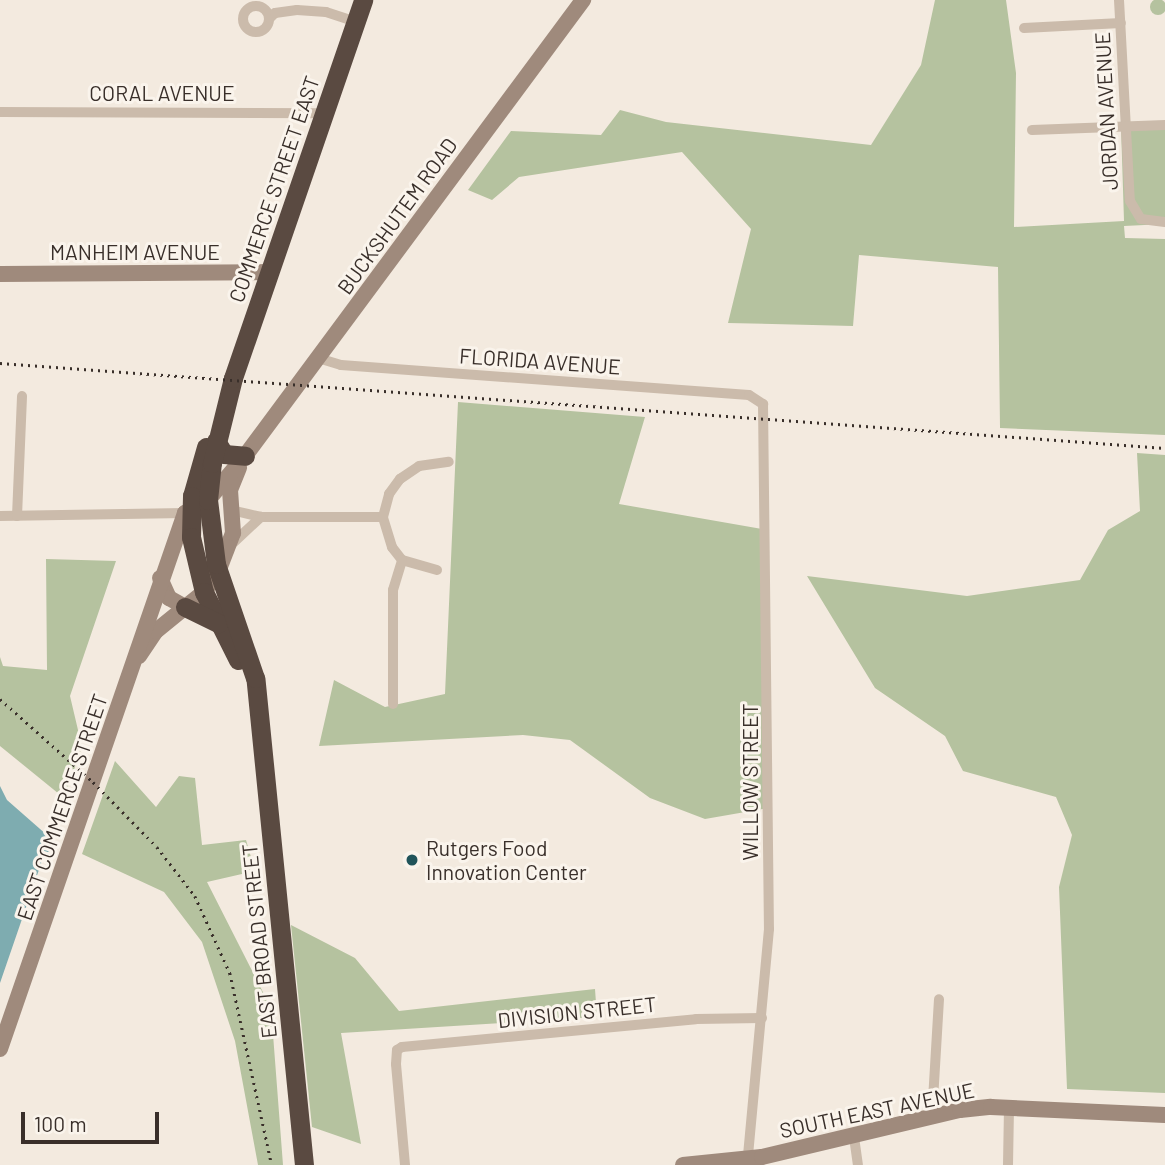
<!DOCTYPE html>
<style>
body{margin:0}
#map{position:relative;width:1165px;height:1165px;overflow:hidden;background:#f3eadf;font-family:Barlow,sans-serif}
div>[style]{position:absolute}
.green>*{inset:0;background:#b5c29f}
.round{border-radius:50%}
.water>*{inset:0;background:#7eacb0}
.street>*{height:10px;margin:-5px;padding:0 5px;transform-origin:5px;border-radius:5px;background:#cbbbab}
.street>.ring{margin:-5px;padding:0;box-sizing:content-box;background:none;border:10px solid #cbbbab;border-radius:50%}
.secondary>*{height:16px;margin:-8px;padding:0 8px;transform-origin:8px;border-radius:8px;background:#9f8a7c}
.highway>*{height:19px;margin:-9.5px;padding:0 9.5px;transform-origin:9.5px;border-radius:9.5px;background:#5a4a41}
.rail>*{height:2.5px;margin-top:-1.25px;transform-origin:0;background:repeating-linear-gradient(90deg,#392f2a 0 2px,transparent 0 7px)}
.dots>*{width:19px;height:19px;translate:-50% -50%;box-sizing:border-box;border:4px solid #faf4ec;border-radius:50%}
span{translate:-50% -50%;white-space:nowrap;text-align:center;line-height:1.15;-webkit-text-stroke:6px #faf4ec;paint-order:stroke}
.street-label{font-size:21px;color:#392f2a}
.poi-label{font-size:21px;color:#392f2a}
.left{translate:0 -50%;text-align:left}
.scale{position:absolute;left:21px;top:1112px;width:138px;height:32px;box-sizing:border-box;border:4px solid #392f2a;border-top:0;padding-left:9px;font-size:21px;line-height:24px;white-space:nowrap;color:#392f2a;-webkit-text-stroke:5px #faf4ec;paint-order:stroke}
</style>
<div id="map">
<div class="green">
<i class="round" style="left:1150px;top:-1px;width:16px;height:16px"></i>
<i style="clip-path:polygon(935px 0,1006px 0,1016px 73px,1014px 227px,1124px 221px,1121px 126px,1165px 125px,1165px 224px,1124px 226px,1125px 238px,1165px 239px,1165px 435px,1000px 428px,998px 267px,859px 255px,853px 326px,728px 323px,751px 229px,682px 152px,519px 177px,492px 200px,468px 190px,511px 131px,601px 135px,620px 110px,666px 122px,871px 145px,921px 65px)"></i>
<i style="clip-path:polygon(458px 402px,645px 417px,619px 504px,762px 529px,769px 808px,705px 819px,650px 798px,570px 740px,523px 735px,319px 746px,334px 680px,385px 707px,445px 694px)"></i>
<i style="clip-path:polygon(1137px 453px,1165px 455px,1165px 1093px,1067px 1089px,1059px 887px,1072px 835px,1056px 797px,963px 771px,945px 736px,875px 688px,807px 576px,967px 596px,1080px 580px,1108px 530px,1140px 511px)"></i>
<i style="clip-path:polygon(46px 559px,116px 561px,70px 696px,82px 747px,64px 798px,0 746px,0 657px,3px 666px,47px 670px)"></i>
<i style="clip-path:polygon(115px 761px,156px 807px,179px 776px,195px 778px,202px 845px,246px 840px,255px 871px,207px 882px,271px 1008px,283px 1165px,258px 1165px,235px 1041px,202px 942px,164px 892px,82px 854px)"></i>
<i style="clip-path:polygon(291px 925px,355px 958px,399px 1011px,595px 989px,597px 1017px,341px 1033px,361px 1144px,312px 1127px)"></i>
</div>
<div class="water">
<i style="clip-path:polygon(0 786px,7px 800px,56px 843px,43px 858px,0 983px)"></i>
</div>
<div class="street">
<i style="left:1119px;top:0;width:201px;rotate:86.9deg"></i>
<i style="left:1130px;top:201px;width:21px;rotate:59deg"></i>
<i style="left:1141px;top:219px;width:24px;rotate:7deg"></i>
<i class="ring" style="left:243px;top:6px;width:16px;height:16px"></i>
<i style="left:270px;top:18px;width:7px;rotate:-45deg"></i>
<i style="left:275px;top:13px;width:22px;rotate:-8deg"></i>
<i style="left:297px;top:10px;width:29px;rotate:4deg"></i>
<i style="left:326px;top:12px;width:32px;rotate:18deg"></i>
<i style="left:1024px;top:28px;width:97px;rotate:-3deg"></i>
<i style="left:0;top:112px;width:325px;rotate:0.2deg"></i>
<i style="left:1032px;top:130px;width:133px;rotate:-2.2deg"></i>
<i style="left:318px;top:358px;width:24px;rotate:17deg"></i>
<i style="left:341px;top:365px;width:409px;rotate:4.2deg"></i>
<i style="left:749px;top:395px;width:17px;rotate:33deg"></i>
<i style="left:763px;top:404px;width:525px;rotate:89.35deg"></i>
<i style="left:769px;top:929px;width:236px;rotate:95.3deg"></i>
<i style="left:231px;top:510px;width:31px;rotate:13deg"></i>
<i style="left:261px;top:517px;width:122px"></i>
<i style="left:0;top:516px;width:185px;rotate:-0.9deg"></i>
<i style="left:17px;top:516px;width:120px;rotate:-87.6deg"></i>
<i style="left:234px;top:542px;width:37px;rotate:-43deg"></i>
<i style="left:437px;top:570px;width:36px;rotate:-164deg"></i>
<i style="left:402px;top:560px;width:16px;rotate:-128deg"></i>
<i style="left:392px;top:547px;width:31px;rotate:-107deg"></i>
<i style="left:383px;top:517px;width:24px;rotate:-75deg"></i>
<i style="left:389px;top:494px;width:19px;rotate:-54deg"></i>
<i style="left:400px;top:479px;width:23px;rotate:-34deg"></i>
<i style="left:419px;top:466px;width:30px;rotate:-8deg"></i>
<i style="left:393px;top:704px;width:114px;rotate:-90deg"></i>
<i style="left:393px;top:590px;width:31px;rotate:-73deg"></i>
<i style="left:932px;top:1117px;width:118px;rotate:-86.6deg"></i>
<i style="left:854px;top:1137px;width:28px;rotate:82deg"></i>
<i style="left:405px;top:1165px;width:101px;rotate:-95.1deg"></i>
<i style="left:396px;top:1064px;width:14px;rotate:-86deg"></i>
<i style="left:397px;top:1050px;width:6px;rotate:-31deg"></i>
<i style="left:402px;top:1047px;width:295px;rotate:-5.4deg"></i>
<i style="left:696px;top:1019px;width:66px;rotate:-0.9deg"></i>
<i style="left:1008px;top:1165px;width:56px;rotate:-89deg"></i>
</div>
<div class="secondary">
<i style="left:0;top:274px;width:269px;rotate:-0.4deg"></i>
<i style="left:160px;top:578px;width:22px;rotate:66deg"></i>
<i style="left:169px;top:598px;width:18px;rotate:29deg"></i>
<i style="left:139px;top:656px;width:30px;rotate:-56deg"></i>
<i style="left:156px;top:631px;width:62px;rotate:-39.1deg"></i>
<i style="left:204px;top:592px;width:24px;rotate:-55deg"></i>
<i style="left:218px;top:572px;width:42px;rotate:-69deg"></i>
<i style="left:233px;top:533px;width:43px;rotate:-94deg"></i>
<i style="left:230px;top:490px;width:24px;rotate:-68deg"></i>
<i style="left:0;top:1049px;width:567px;rotate:-70.96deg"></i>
<i style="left:185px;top:513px;width:26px;rotate:-29deg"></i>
<i style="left:208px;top:500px;width:57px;rotate:-49.9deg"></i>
<i style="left:245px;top:456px;width:568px;rotate:-53.45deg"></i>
<i style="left:683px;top:1165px;width:79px;rotate:-5.8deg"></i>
<i style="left:762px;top:1157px;width:204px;rotate:-13.4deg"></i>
<i style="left:960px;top:1110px;width:31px;rotate:-6deg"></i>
<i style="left:991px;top:1107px;width:174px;rotate:2.6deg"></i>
</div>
<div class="highway">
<i style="left:216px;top:441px;width:15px;rotate:58deg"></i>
<i style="left:224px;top:454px;width:21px;rotate:5deg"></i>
<i style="left:206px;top:447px;width:51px;rotate:105.9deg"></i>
<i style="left:192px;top:496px;width:41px;rotate:91.4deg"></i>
<i style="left:191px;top:537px;width:57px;rotate:76.7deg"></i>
<i style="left:204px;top:592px;width:76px;rotate:63.4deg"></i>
<i style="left:185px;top:607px;width:37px;rotate:26deg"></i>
<i style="left:304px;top:1165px;width:489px;rotate:-95.7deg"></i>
<i style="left:255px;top:678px;width:120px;rotate:-108.9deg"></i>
<i style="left:216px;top:564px;width:64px;rotate:-97.1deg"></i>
<i style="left:208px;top:500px;width:37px;rotate:-84deg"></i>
<i style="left:212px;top:463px;width:88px;rotate:-76.1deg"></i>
<i style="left:233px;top:378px;width:400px;rotate:-71deg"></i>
</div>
<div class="rail">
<i style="left:0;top:363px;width:1168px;rotate:4.17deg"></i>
<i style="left:0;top:699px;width:125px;rotate:41.7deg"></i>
<i style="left:93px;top:782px;width:91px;rotate:45.4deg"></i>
<i style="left:157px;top:847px;width:62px;rotate:52.2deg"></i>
<i style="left:195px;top:896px;width:85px;rotate:65.6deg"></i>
<i style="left:230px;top:973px;width:197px;rotate:77.7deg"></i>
</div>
<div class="dots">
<i style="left:412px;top:860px;background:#20545a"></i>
</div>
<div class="street-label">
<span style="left:162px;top:93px">CORAL AVENUE</span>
<span style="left:1106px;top:111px;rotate:-93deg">JORDAN AVENUE</span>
<span style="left:274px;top:189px;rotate:-71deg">COMMERCE STREET EAST</span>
<span style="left:397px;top:216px;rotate:-54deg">BUCKSHUTEM ROAD</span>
<span style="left:135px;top:252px">MANHEIM AVENUE</span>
<span style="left:540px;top:361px;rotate:4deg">FLORIDA AVENUE</span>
<span style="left:750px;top:782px;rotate:-90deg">WILLOW STREET</span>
<span style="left:62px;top:807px;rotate:-71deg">EAST COMMERCE STREET</span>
<span style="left:259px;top:941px;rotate:-96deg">EAST BROAD STREET</span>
<span style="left:577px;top:1012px;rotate:-6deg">DIVISION STREET</span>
<span style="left:877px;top:1110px;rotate:-12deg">SOUTH EAST AVENUE</span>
</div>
<div class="poi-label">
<span class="left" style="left:426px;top:860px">Rutgers Food<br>Innovation Center</span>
</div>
<div class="scale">100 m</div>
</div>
